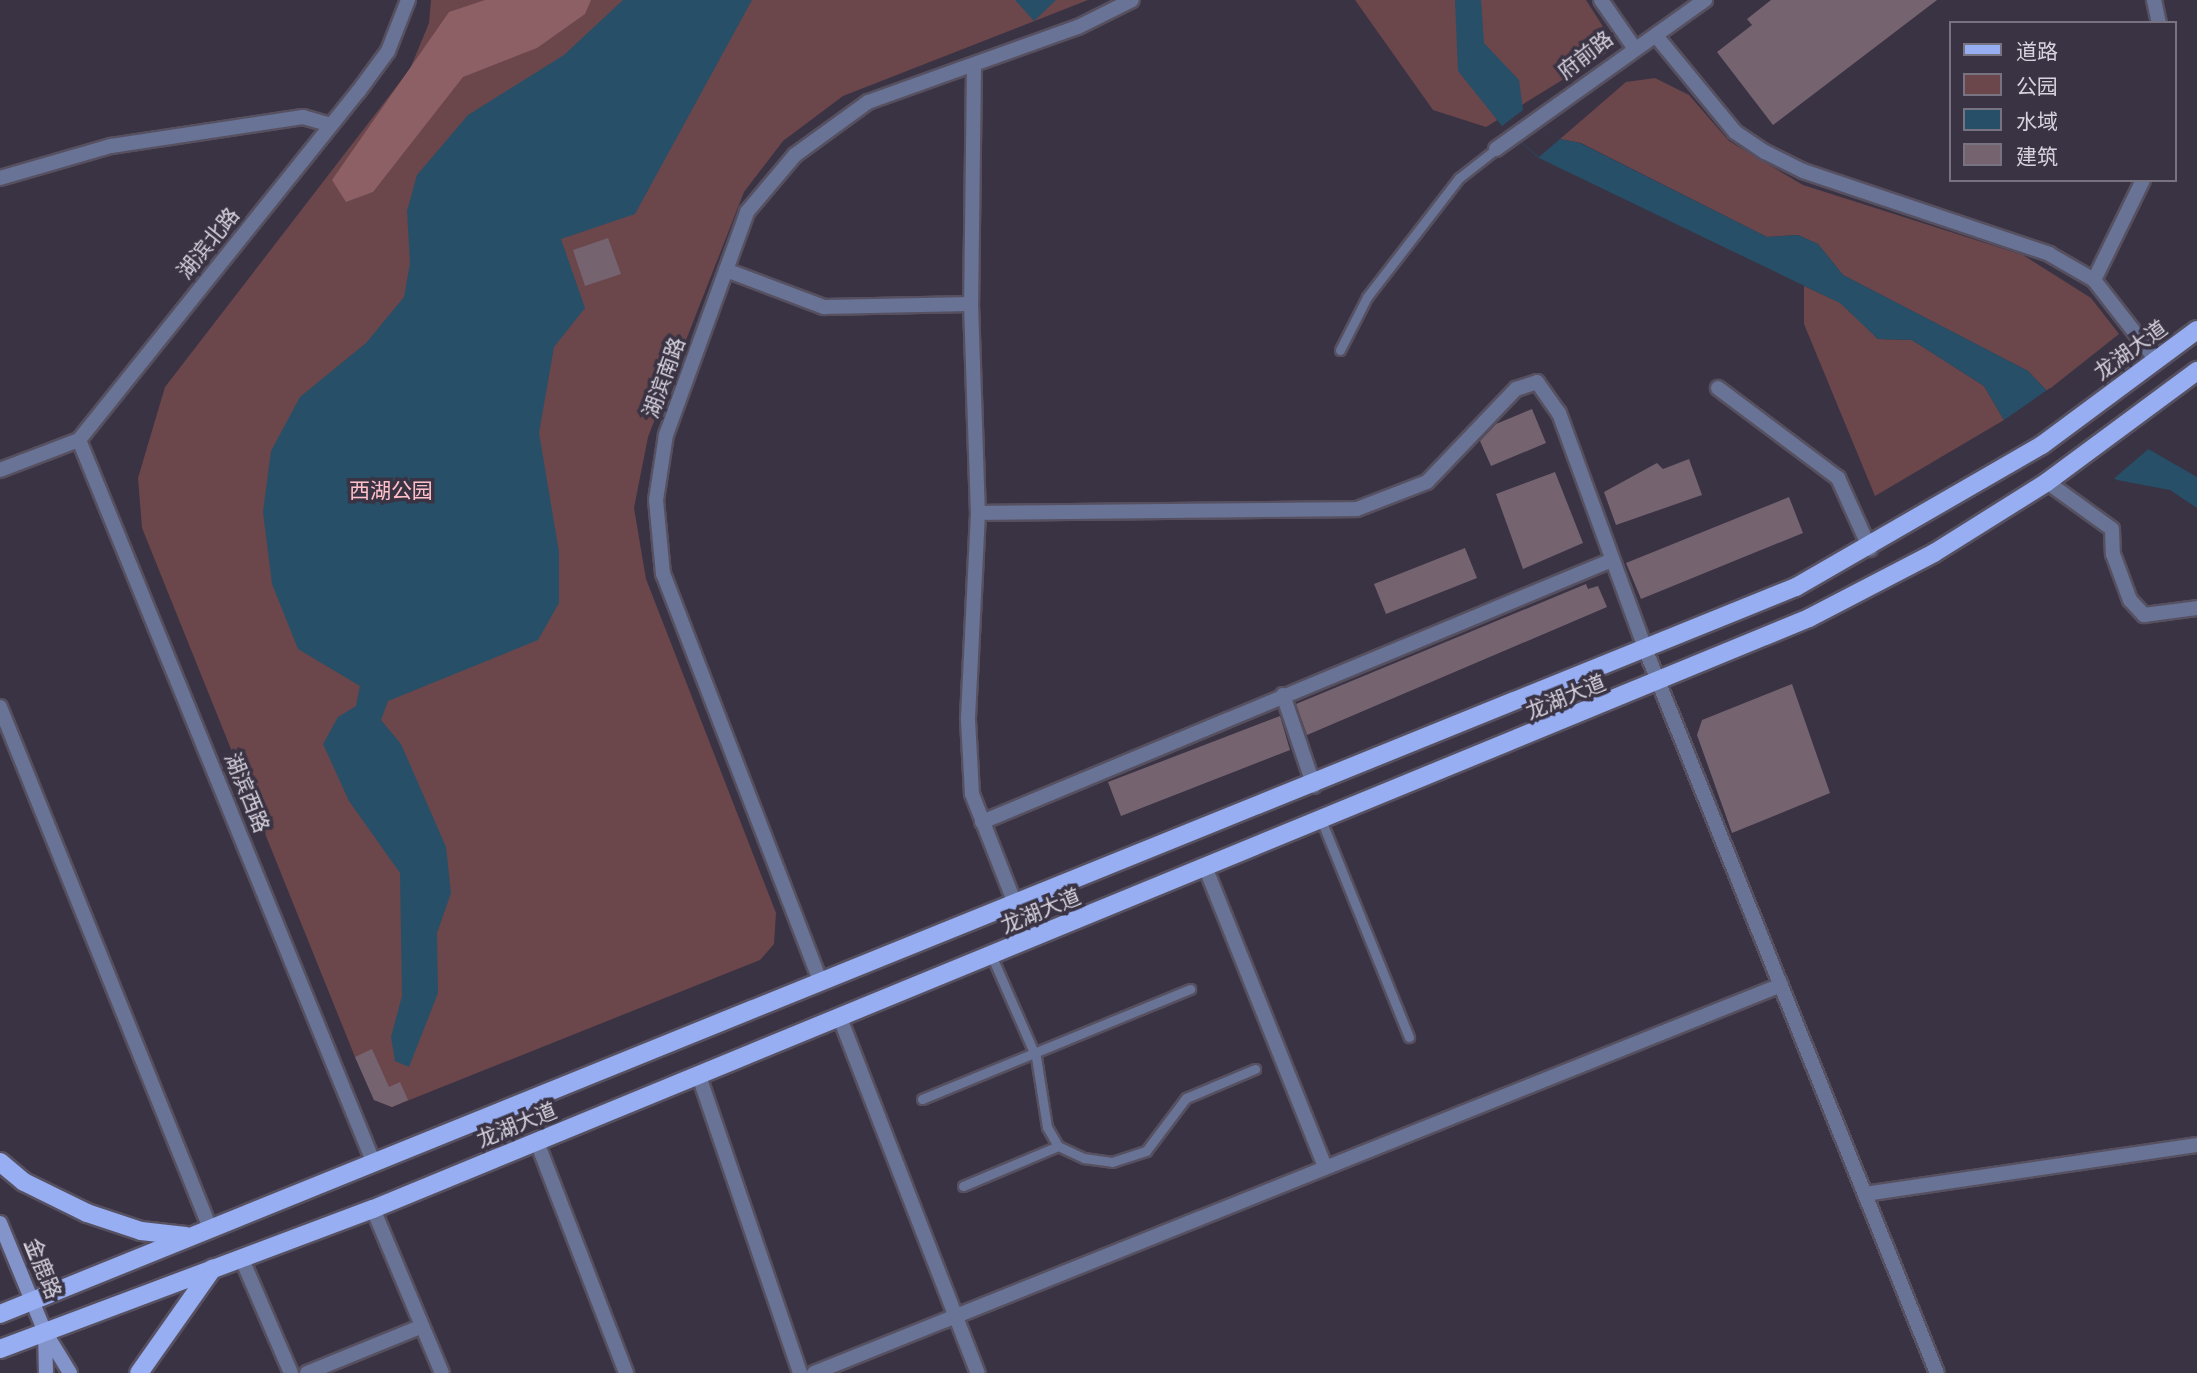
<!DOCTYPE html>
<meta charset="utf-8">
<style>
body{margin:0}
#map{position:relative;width:2197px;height:1373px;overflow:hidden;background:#3a3344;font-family:"Varela Round","Noto Sans SC",sans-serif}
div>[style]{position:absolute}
.green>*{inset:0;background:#6b464b}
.forest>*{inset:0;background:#8d6066}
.water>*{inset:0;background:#274f67}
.pier>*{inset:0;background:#3a3344}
.building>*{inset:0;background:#766370}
.roads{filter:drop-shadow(2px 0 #565060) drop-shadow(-2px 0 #565060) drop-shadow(0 2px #565060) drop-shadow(0 -2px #565060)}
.lane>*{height:9px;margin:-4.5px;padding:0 4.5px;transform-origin:4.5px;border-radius:4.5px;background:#687395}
.street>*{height:14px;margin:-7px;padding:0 7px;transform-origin:7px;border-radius:7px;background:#687395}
.secondary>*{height:14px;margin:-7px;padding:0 7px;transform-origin:7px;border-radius:7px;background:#8394ca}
.primary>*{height:18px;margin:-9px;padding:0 9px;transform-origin:9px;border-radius:9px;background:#97aef2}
span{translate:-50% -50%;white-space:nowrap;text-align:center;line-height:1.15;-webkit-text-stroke:7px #3a3344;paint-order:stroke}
.street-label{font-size:21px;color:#d6d2dd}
.park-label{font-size:21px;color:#ffc0c8}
.legend{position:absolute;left:1949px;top:21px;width:228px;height:161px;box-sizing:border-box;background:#3a3344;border:2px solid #787381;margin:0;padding:9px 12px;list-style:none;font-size:21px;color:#d6d2dd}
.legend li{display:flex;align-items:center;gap:14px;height:35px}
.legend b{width:35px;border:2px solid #787381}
</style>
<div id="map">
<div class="green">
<i style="clip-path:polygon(431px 0,1088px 0,843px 96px,783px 141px,744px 192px,648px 437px,634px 508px,646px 579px,776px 913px,774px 944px,760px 960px,392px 1107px,374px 1100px,355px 1057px,142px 528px,138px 478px,165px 387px,410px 69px,429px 23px)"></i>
<i style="clip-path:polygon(1355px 0,1586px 0,1616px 47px,1486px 127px,1433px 110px)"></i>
<i style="clip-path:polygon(1655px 78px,1689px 95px,1729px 141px,1803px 185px,2023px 255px,2091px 298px,2119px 334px,2047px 391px,2028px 371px,1843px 275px,1818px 244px,1798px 235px,1767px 237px,1581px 143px,1560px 139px,1626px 82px)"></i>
<i style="clip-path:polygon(1804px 286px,1841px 303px,1878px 339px,1912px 340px,1984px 386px,2004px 420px,1875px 496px,1804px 324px)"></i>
</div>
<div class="forest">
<i style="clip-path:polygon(485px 0,591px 0,585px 14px,537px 48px,463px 77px,373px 192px,346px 202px,332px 180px,449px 12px)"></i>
</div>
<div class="water">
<i style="clip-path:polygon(623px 0,752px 0,635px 214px,561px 239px,585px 308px,554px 347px,539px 433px,559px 552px,559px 603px,538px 640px,388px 701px,381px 720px,401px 744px,446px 847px,451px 893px,437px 933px,438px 993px,409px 1067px,395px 1061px,391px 1037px,402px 996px,400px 873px,349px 801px,323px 744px,338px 717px,356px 706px,360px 686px,298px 649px,272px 584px,263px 512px,271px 451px,300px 397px,366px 343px,404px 297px,410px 263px,407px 211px,417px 175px,468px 115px,564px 55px)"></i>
<i style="clip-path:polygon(1015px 0,1056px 0,1034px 21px)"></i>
<i style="clip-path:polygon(1455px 0,1481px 0,1484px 43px,1519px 80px,1523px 110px,1560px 139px,1580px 143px,1767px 237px,1798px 235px,1818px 244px,1843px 275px,2028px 371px,2047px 391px,2197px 477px,2197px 508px,2170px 490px,2117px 480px,2004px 420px,1984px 386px,1912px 340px,1878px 339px,1840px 303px,1539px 158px,1502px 126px,1458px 71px)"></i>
</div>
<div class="pier">
<i style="clip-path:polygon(1523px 110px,1560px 139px,1539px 157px,1502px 126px)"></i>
<i style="clip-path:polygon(2050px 388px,2153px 445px,2111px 481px,2004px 420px)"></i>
</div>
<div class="building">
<i style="clip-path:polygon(1771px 0,1937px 0,1773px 125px,1717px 52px,1752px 25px,1747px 19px)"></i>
<i style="clip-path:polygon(608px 238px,621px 274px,585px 286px,573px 250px)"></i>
<i style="clip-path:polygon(1532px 409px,1546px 443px,1491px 466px,1480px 441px,1496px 424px)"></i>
<i style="clip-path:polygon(1689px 459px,1702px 495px,1616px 525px,1604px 492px,1657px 463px,1663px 469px)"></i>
<i style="clip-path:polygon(1555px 472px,1583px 543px,1523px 569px,1496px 494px)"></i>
<i style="clip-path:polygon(1789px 497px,1803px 533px,1641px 599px,1626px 563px)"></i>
<i style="clip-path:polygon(1465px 548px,1477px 578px,1386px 614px,1374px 584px)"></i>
<i style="clip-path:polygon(1586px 584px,1588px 589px,1598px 586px,1607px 607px,1307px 735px,1296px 704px)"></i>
<i style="clip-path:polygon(1792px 684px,1830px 793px,1732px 833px,1697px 735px,1702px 720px)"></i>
<i style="clip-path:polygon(1280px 716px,1290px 750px,1121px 816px,1108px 782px)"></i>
<i style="clip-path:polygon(372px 1049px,389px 1087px,400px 1082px,408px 1100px,392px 1107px,374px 1100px,355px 1057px)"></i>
</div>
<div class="roads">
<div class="lane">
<i style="left:1340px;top:350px;width:59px;rotate:-63deg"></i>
<i style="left:1367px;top:297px;width:150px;rotate:-52.3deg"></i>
<i style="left:1459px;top:178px;width:47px;rotate:-38.1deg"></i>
<i style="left:1322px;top:822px;width:232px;rotate:68deg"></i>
<i style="left:992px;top:957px;width:109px;rotate:66.3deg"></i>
<i style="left:1036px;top:1057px;width:71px;rotate:81.1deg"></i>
<i style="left:1047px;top:1127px;width:22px;rotate:60deg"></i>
<i style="left:1058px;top:1146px;width:29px;rotate:25deg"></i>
<i style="left:1084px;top:1158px;width:28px;rotate:8deg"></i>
<i style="left:1112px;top:1162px;width:36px;rotate:-18deg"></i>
<i style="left:1146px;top:1151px;width:66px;rotate:-53deg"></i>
<i style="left:1186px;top:1098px;width:75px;rotate:-22.8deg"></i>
<i style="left:922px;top:1099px;width:290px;rotate:-22.3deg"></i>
<i style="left:963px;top:1186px;width:103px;rotate:-22.8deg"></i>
</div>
<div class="street">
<i style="left:1601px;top:0;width:56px;rotate:55.2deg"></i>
<i style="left:2154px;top:0;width:24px;rotate:78deg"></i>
<i style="left:1657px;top:37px;width:123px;rotate:50.6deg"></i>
<i style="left:1735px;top:132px;width:36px;rotate:34deg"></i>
<i style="left:1765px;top:152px;width:42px;rotate:26.6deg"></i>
<i style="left:1803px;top:171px;width:260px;rotate:18.6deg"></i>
<i style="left:2049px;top:254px;width:52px;rotate:30deg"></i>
<i style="left:2094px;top:280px;width:101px;rotate:52.2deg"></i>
<i style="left:974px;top:67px;width:237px;rotate:90.7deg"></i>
<i style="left:971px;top:304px;width:209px;rotate:88.1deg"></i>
<i style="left:978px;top:513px;width:207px;rotate:92.8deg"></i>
<i style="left:968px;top:720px;width:74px;rotate:86.9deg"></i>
<i style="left:972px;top:794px;width:120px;rotate:68.6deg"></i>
<i style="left:1496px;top:149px;width:257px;rotate:-35.5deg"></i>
<i style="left:0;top:178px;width:116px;rotate:-16.1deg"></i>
<i style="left:111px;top:146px;width:194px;rotate:-8.6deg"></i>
<i style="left:303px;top:117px;width:29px;rotate:16deg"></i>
<i style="left:726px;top:270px;width:105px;rotate:20.7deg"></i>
<i style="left:824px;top:307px;width:147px;rotate:-1.2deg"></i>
<i style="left:2094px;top:280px;width:111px;rotate:-63.9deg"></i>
<i style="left:1718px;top:388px;width:150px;rotate:36.9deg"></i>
<i style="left:1838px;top:478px;width:78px;rotate:65.7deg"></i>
<i style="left:79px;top:440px;width:779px;rotate:67.82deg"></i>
<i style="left:0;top:470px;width:85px;rotate:-20.8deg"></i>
<i style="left:79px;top:440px;width:446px;rotate:-51.3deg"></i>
<i style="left:358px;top:92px;width:51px;rotate:-53.8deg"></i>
<i style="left:388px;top:51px;width:55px;rotate:-68.6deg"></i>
<i style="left:2047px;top:482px;width:80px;rotate:35.9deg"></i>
<i style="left:2112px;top:529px;width:25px;rotate:88deg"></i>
<i style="left:2113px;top:554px;width:49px;rotate:69.7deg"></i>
<i style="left:2130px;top:600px;width:21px;rotate:47deg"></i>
<i style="left:2144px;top:615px;width:53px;rotate:-7.5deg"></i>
<i style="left:978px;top:513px;width:379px;rotate:-0.6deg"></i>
<i style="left:1357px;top:509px;width:75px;rotate:-21.1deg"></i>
<i style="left:1427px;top:482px;width:129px;rotate:-46.3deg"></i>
<i style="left:1516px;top:389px;width:22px;rotate:-18deg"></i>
<i style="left:1537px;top:382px;width:38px;rotate:55deg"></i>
<i style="left:1559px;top:413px;width:253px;rotate:69.9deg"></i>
<i style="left:1646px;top:651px;width:778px;rotate:68.05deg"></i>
<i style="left:1283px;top:695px;width:96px;rotate:71.2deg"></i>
<i style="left:0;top:707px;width:562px;rotate:68.05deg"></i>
<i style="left:982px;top:822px;width:682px;rotate:-22.58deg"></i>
<i style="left:1206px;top:869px;width:321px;rotate:68.2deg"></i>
<i style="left:821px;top:983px;width:438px;rotate:-111.1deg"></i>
<i style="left:663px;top:574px;width:74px;rotate:-95.4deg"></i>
<i style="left:656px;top:500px;width:66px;rotate:-81.3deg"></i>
<i style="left:666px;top:435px;width:237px;rotate:-70deg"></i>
<i style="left:747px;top:212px;width:75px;rotate:-49.9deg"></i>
<i style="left:795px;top:155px;width:90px;rotate:-36deg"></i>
<i style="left:868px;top:102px;width:223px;rotate:-19.7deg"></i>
<i style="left:1078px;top:27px;width:60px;rotate:-26.6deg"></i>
<i style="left:840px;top:1018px;width:381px;rotate:68.8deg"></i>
<i style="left:699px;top:1076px;width:314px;rotate:71.2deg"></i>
<i style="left:537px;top:1142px;width:248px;rotate:68.9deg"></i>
<i style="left:1865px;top:1194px;width:336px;rotate:-8.4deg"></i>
<i style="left:373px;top:1209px;width:178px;rotate:67.2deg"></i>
<i style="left:241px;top:1257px;width:126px;rotate:66.7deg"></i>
<i style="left:307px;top:1373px;width:124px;rotate:-22.2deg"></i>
<i style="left:814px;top:1373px;width:1042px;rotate:-21.86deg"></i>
</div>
<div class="secondary">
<i style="left:0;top:1223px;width:118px;rotate:67.6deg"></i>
<i style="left:45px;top:1332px;width:48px;rotate:58.6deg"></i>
<i style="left:45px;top:1333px;width:40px;rotate:88.6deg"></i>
</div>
<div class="primary">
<i style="left:0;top:1162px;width:31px;rotate:40deg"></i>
<i style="left:24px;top:1182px;width:70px;rotate:26.2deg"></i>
<i style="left:87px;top:1213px;width:57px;rotate:18.4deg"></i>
<i style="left:141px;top:1231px;width:45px;rotate:6.3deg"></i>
<i style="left:0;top:1314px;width:1938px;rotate:-22.04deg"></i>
<i style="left:1796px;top:587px;width:284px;rotate:-30deg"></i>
<i style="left:2042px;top:445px;width:193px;rotate:-36.6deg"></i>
<i style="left:0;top:1349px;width:398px;rotate:-20.6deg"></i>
<i style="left:373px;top:1209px;width:1553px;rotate:-22.37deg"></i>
<i style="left:1809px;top:618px;width:141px;rotate:-27.5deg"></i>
<i style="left:1934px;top:553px;width:133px;rotate:-32.1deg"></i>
<i style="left:2047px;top:482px;width:187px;rotate:-36.5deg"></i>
<i style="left:139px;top:1373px;width:128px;rotate:-54.8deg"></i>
</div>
</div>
<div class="street-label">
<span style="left:1586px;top:56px;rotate:-38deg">府前路</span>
<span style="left:209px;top:244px;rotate:-51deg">湖滨北路</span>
<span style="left:2131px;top:351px;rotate:-36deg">龙湖大道</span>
<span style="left:665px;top:378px;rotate:-70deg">湖滨南路</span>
<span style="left:1566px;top:698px;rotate:-22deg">龙湖大道</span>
<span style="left:246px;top:793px;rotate:68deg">湖滨西路</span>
<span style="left:1041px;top:912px;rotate:-22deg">龙湖大道</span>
<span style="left:517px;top:1126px;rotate:-22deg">龙湖大道</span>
<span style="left:42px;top:1269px;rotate:68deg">金鹿路</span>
</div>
<div class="park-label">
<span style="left:391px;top:492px">西湖公园</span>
</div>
<ul class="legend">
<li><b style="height:9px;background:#97aef2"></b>道路</li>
<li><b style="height:19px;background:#6b464b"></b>公园</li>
<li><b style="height:19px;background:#274f67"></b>水域</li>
<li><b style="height:19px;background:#766370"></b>建筑</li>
</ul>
</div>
